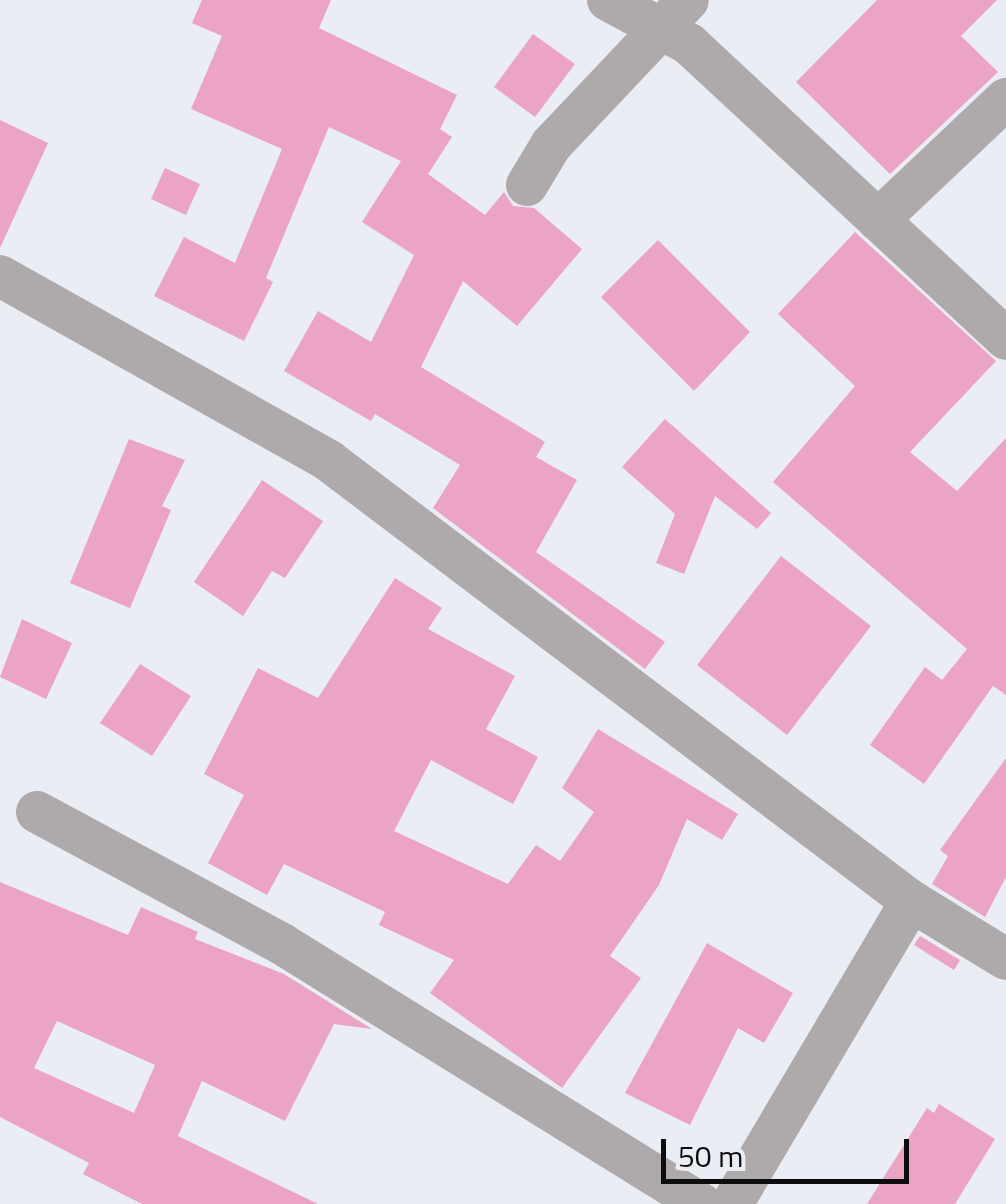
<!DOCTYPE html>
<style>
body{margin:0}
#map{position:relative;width:1006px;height:1204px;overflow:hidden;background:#ebedf4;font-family:"Titillium Web",sans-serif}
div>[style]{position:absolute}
.building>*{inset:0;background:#eba4c4}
.minor>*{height:42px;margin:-21px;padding:0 21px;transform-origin:21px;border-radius:21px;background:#aeaaab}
span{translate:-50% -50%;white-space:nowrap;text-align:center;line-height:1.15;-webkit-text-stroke:8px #ebedf4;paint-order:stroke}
.scale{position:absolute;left:661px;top:1139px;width:248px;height:45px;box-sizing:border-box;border:5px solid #0d0d10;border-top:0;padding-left:12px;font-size:30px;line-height:35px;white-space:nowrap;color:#0d0d10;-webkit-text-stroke:8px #ebedf4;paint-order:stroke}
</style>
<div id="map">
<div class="building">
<i style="clip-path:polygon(202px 0,331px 0,319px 28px,457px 95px,440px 129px,452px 137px,428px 174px,485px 215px,504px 192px,513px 206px,534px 208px,582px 249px,517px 326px,463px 281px,421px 367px,545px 442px,536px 457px,577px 480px,536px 552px,665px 642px,645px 669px,433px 508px,460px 465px,375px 414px,371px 421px,284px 371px,318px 311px,371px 342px,414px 255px,362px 222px,401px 161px,329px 127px,266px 278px,273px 282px,244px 341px,154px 296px,184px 237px,235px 263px,282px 149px,191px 109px,222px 36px,192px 23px)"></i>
<i style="clip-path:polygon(877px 0,997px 0,961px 36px,998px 72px,890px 174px,796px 82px)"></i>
<i style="clip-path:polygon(533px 34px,575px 64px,535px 117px,494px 87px)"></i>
<i style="clip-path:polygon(0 120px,48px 143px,0 248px)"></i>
<i style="clip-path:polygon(165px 168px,200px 184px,186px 215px,151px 199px)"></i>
<i style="clip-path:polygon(855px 232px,996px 361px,910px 452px,957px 491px,1006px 438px,1006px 695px,993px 686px,924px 784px,870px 745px,925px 667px,942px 680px,967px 649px,773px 482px,855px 386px,778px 314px)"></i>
<i style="clip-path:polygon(658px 240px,750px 332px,694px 391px,601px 297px)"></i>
<i style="clip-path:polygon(665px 419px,771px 513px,757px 529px,715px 496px,684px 574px,656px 563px,675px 514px,622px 467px)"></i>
<i style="clip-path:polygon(129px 439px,185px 460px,162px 506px,171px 510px,130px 608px,70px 583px)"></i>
<i style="clip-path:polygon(262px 480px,323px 521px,285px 578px,272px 571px,243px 616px,194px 582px)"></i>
<i style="clip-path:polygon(781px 556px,871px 626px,787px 735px,697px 665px)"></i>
<i style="clip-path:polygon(395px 578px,442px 608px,428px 629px,515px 676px,486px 729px,538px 757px,513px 804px,431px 760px,394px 831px,508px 884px,536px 845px,560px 861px,594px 812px,562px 788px,598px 729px,738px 814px,722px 840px,687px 819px,659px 885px,610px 956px,641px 978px,562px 1088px,430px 993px,454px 960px,379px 925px,385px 912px,284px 864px,267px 895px,208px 863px,244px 795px,204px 774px,258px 668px,318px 698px)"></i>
<i style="clip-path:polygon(22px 619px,72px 643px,46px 699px,0 677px)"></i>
<i style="clip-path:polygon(140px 664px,191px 696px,152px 756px,100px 723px)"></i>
<i style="clip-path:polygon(1006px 758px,1006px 877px,985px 917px,932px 884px,948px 856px,940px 850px)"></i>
<i style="clip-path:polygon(evenodd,0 882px,128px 935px,141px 907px,198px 932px,195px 939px,284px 974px,372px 1029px,334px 1024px,285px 1121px,202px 1081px,178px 1136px,318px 1204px,142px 1204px,83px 1174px,89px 1163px,0 1117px,0 882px,57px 1021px,155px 1065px,134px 1113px,34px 1068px,57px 1021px)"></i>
<i style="clip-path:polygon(920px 936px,960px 960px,954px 970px,914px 945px)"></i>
<i style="clip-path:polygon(707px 943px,793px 993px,764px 1043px,738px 1028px,690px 1125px,625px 1093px)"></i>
<i style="clip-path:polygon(939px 1104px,995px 1139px,955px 1204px,867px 1204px,927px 1108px,934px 1113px)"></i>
</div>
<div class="minor">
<i style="left:608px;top:0;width:92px;rotate:28.5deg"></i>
<i style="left:689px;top:44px;width:433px;rotate:42.9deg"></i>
<i style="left:527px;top:185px;width:47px;rotate:-59deg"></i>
<i style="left:551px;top:145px;width:199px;rotate:-46.6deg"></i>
<i style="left:878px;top:220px;width:176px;rotate:-43.4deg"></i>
<i style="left:0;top:276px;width:377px;rotate:29.3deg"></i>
<i style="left:329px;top:461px;width:730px;rotate:37.09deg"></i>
<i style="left:911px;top:901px;width:111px;rotate:31.4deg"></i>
<i style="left:37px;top:812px;width:278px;rotate:28.3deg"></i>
<i style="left:282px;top:944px;width:494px;rotate:31.8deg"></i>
<i style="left:732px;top:1204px;width:352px;rotate:-59.4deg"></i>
</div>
<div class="scale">50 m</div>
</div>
